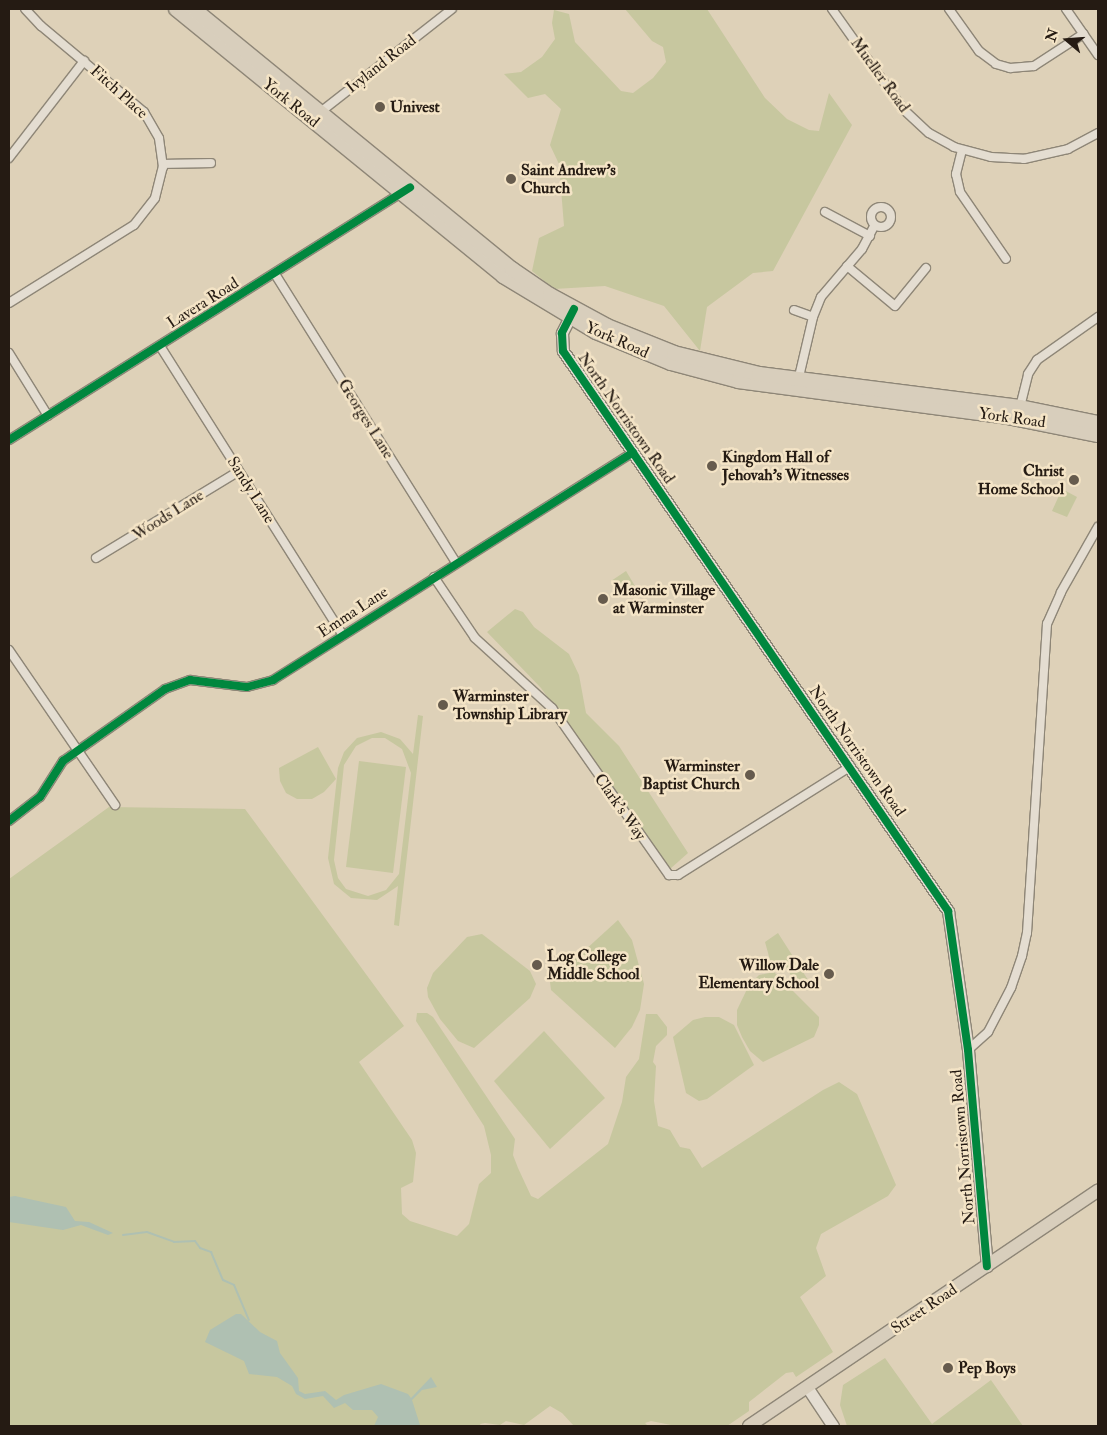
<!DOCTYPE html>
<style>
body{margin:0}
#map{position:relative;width:1107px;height:1435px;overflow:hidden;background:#ded1b8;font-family:"IM FELL Double Pica",serif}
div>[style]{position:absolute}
.green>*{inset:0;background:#c7c79f}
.water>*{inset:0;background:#afc0b2}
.stream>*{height:2px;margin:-1px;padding:0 1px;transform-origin:1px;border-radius:1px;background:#afc0b2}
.roads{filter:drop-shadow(1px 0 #8e8677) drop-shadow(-1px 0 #8e8677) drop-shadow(0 1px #8e8677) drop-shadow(0 -1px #8e8677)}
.street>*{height:8px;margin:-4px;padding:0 4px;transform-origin:4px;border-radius:4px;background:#e4ddd1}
.street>.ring{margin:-4px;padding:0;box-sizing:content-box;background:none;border:8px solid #e4ddd1;border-radius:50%}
.secondary>*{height:11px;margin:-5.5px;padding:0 5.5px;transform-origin:5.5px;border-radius:5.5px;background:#e4ddd1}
.primary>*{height:12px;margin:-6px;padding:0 6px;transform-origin:6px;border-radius:6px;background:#d8cebc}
.highway>*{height:14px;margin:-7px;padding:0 7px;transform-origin:7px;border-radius:7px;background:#d8cebc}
.cycleway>*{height:8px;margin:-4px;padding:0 4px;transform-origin:4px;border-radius:4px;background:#00873e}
.dots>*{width:14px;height:14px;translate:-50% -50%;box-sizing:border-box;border:2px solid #f4e4c6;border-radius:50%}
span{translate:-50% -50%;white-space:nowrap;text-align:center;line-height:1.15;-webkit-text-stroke:5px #f4e4c6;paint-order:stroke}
.street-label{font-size:16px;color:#251b13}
.poi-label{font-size:16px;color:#251b13;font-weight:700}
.left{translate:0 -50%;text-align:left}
.right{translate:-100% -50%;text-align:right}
.frame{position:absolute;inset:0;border:10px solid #251b13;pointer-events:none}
.north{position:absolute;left:1042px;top:15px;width:50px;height:50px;-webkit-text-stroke:4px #f4e4c6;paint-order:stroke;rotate:288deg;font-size:14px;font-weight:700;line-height:20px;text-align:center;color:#251b13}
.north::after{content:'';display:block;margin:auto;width:18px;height:22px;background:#251b13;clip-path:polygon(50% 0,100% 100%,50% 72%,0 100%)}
</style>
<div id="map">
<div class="green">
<i style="clip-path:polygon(625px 9px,707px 9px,765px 98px,787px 119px,809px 130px,819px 131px,829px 93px,852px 125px,773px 271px,753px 273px,707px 307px,700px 351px,664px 306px,605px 286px,554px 289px,532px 271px,539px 238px,564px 226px,559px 164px,550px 145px,561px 109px,545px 94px,528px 98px,504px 74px,521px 72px,542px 57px,555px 39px,552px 23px,554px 10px,569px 14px,575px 42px,621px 91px,633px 93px,653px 78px,666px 62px,663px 47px,652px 41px)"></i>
<i style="clip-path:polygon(1062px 489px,1077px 497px,1067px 517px,1052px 511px)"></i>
<i style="clip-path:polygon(626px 571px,635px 586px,620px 596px,611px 581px)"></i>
<i style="clip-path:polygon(515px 609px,523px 612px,534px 627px,569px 654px,579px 675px,586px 713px,619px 746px,688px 853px,670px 869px,541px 688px,487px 632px)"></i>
<i style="clip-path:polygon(evenodd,418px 715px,423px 716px,399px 926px,394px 925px,398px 886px,377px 900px,351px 898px,334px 884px,328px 858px,338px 768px,344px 752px,357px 738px,381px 732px,400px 739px,413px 754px,418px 715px,372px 738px,385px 738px,402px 749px,411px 773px,399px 874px,386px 890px,368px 896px,346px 889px,338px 878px,334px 860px,344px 765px,356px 746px,372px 738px)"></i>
<i style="clip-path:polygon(318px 747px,336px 779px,324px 792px,312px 799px,297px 799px,286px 793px,280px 781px,279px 768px)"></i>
<i style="clip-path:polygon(359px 761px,406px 767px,393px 873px,346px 867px)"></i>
<i style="clip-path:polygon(109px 807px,245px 809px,404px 1026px,359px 1062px,412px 1140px,416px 1153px,413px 1182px,401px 1188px,402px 1214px,410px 1221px,457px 1236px,469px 1224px,479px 1184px,491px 1173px,491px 1155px,484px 1126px,416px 1021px,417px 1013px,427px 1013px,433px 1017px,515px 1139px,513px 1155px,518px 1168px,531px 1196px,538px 1199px,608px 1144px,622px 1102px,626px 1077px,639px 1059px,646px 1014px,657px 1014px,667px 1027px,667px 1035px,656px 1046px,653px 1062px,656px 1066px,654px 1101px,658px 1126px,670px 1130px,680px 1147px,690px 1149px,702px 1168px,823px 1090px,839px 1082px,857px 1094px,896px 1185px,888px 1196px,821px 1234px,816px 1248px,826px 1276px,800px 1297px,833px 1352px,796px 1377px,793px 1372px,786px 1373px,749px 1402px,749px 1411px,727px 1426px,676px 1426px,651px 1421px,645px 1423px,648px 1426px,574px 1426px,562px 1413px,550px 1406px,524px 1425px,506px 1421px,500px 1425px,485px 1423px,480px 1424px,481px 1426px,9px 1426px,9px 879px)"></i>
<i style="clip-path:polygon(618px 920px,632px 940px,644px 984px,640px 1010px,632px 1027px,615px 1048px,551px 990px,550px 982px)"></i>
<i style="clip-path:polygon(778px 933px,810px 983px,796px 984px,785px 965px,770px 960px,765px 942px)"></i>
<i style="clip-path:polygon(482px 934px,530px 971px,536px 984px,530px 998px,474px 1048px,458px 1041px,440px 1019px,428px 997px,427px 988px,433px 973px,467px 937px)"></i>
<i style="clip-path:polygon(774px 972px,819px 1017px,819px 1025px,814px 1037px,763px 1062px,750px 1051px,742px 1037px,737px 1025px,737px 1010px,749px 985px,759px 975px)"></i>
<i style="clip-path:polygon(705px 1017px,719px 1017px,734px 1025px,754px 1065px,707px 1099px,699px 1101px,686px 1093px,673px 1037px,693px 1020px)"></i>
<i style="clip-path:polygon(544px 1031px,605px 1098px,550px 1149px,494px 1081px)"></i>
<i style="clip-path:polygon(885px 1358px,932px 1424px,991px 1380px,1023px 1426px,847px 1426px,840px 1405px,843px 1385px)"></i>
</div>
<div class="water">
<i style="clip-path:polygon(15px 1196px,66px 1207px,75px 1221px,89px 1222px,113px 1233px,108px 1235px,81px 1225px,63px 1230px,9px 1222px,9px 1197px)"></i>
<i style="clip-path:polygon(236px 1314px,241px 1314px,260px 1332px,277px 1341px,280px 1353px,298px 1378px,299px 1391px,305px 1394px,325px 1391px,336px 1400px,344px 1395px,381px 1384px,408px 1394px,411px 1398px,431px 1377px,437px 1387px,422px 1390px,412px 1400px,420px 1425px,374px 1426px,378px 1417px,372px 1410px,353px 1410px,345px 1403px,334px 1408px,323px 1396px,305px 1399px,296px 1394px,292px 1386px,277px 1377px,249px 1374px,244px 1361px,205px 1342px,210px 1330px)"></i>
</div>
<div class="stream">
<i style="left:123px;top:1235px;width:24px;rotate:-7deg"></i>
<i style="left:147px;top:1232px;width:29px;rotate:20deg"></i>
<i style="left:174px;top:1242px;width:21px;rotate:-3deg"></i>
<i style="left:195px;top:1241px;width:9px;rotate:54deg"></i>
<i style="left:200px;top:1248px;width:12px;rotate:20deg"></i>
<i style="left:211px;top:1252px;width:30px;rotate:67deg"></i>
<i style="left:223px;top:1280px;width:12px;rotate:24deg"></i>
<i style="left:234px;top:1285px;width:38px;rotate:67deg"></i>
</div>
<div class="roads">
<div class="street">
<i style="left:832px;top:9px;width:123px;rotate:54.6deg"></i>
<i style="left:903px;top:109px;width:35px;rotate:43deg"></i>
<i style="left:929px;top:133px;width:29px;rotate:29deg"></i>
<i style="left:954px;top:147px;width:38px;rotate:15deg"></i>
<i style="left:991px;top:157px;width:33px;rotate:3deg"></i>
<i style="left:1024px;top:159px;width:45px;rotate:-12.8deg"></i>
<i style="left:1068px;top:149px;width:34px;rotate:-28deg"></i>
<i style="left:949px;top:9px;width:52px;rotate:54.5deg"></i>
<i style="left:979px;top:51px;width:21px;rotate:37deg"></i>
<i style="left:996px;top:64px;width:15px;rotate:16deg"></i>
<i style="left:1010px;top:68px;width:24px;rotate:-5deg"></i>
<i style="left:1034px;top:66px;width:59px;rotate:-33.1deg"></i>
<i style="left:1066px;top:9px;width:56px;rotate:55.2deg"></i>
<i style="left:318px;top:114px;width:170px;rotate:-38.1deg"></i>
<i style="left:962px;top:150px;width:25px;rotate:104deg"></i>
<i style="left:956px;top:174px;width:18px;rotate:77deg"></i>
<i style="left:960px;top:192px;width:81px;rotate:55.5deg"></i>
<i style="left:9px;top:158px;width:123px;rotate:-52.3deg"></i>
<i style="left:163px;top:164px;width:48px;rotate:-1.2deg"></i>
<i class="ring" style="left:871px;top:207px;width:12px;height:12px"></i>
<i style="left:825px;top:212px;width:51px;rotate:28.1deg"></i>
<i style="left:847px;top:266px;width:62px;rotate:39.8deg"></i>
<i style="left:895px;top:306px;width:49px;rotate:-50.8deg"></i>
<i style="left:275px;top:274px;width:341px;rotate:57.9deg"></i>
<i style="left:9px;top:303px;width:147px;rotate:-32deg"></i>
<i style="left:134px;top:225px;width:34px;rotate:-52deg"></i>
<i style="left:155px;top:198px;width:32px;rotate:-76deg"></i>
<i style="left:163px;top:167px;width:29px;rotate:-98deg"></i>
<i style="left:159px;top:138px;width:30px;rotate:-120deg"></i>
<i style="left:144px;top:112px;width:134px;rotate:-140.1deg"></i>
<i style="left:41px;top:26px;width:23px;rotate:-133deg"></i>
<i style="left:794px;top:310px;width:20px;rotate:20deg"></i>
<i style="left:160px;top:346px;width:342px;rotate:57.7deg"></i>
<i style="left:9px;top:353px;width:74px;rotate:58.2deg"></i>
<i style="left:798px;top:381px;width:66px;rotate:-76.8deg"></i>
<i style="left:813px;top:317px;width:22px;rotate:-68deg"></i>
<i style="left:821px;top:297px;width:63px;rotate:-49.5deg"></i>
<i style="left:862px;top:249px;width:27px;rotate:-62deg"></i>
<i style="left:1020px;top:407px;width:34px;rotate:-76deg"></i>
<i style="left:1028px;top:374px;width:17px;rotate:-57deg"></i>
<i style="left:1037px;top:360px;width:75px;rotate:-35.2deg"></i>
<i style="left:9px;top:440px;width:466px;rotate:-32.2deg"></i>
<i style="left:96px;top:558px;width:167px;rotate:-31.3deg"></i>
<i style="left:434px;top:577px;width:73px;rotate:56.1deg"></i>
<i style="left:475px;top:638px;width:104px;rotate:42.3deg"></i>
<i style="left:552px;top:708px;width:204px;rotate:55deg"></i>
<i style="left:669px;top:875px;width:9px"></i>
<i style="left:678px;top:875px;width:204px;rotate:-32.2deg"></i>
<i style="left:9px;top:650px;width:188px;rotate:55.6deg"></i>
<i style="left:9px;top:821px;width:39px;rotate:-38deg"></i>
<i style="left:40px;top:797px;width:43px;rotate:-57.4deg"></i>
<i style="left:63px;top:761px;width:125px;rotate:-35.2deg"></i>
<i style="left:165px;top:689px;width:27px;rotate:-20deg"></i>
<i style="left:190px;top:680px;width:57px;rotate:7deg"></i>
<i style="left:247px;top:687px;width:27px;rotate:-15deg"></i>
<i style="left:273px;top:680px;width:426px;rotate:-32.3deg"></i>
<i style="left:968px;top:1050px;width:27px;rotate:-42deg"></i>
<i style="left:988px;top:1032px;width:50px;rotate:-62.4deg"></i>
<i style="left:1011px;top:988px;width:34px;rotate:-71deg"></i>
<i style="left:1022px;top:956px;width:24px;rotate:-78deg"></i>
<i style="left:1027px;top:933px;width:310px;rotate:-86.3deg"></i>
<i style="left:1047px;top:624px;width:35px;rotate:-66deg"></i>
<i style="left:1061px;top:592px;width:75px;rotate:-60.4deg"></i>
</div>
<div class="secondary">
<i style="left:573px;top:311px;width:25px;rotate:117deg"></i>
<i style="left:562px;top:333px;width:18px;rotate:87deg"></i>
<i style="left:563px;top:351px;width:680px;rotate:55.49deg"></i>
<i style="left:948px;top:911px;width:140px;rotate:81.8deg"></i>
<i style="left:968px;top:1050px;width:217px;rotate:85deg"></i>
<i style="left:807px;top:1387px;width:47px;rotate:56.3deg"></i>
</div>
<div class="primary">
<i style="left:749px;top:1426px;width:421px;rotate:-34deg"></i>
</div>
<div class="highway">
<i style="left:176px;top:9px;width:422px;rotate:39.2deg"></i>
<i style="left:503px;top:276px;width:109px;rotate:31.1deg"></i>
<i style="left:596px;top:332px;width:81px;rotate:22.5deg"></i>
<i style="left:671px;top:363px;width:69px;rotate:15deg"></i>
<i style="left:738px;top:381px;width:266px;rotate:7.6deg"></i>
<i style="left:1002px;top:416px;width:98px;rotate:11.2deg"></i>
<i style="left:194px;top:9px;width:411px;rotate:39.3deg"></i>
<i style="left:512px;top:269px;width:46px;rotate:34.4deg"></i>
<i style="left:550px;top:295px;width:65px;rotate:28.5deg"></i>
<i style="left:607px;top:326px;width:72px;rotate:21.9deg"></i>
<i style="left:674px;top:353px;width:88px;rotate:13.9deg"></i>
<i style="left:759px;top:374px;width:263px;rotate:7.2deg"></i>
<i style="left:1020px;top:407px;width:80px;rotate:11.6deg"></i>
</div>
</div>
<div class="cycleway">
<i style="left:574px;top:309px;width:27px;rotate:117deg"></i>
<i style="left:562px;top:333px;width:18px;rotate:87deg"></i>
<i style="left:563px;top:351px;width:680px;rotate:55.49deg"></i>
<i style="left:948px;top:911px;width:140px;rotate:81.8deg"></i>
<i style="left:968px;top:1050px;width:217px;rotate:85deg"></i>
<i style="left:9px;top:440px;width:474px;rotate:-32.2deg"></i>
<i style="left:9px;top:821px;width:39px;rotate:-38deg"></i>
<i style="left:40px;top:797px;width:43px;rotate:-57.4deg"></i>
<i style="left:63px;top:761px;width:125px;rotate:-35.2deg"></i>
<i style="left:165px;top:689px;width:27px;rotate:-20deg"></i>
<i style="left:190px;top:680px;width:57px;rotate:7deg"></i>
<i style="left:247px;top:687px;width:27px;rotate:-15deg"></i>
<i style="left:273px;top:680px;width:426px;rotate:-32.3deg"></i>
</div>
<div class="dots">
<i style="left:380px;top:107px;background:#665b4d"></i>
<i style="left:511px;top:179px;background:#665b4d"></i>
<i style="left:712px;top:466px;background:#665b4d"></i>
<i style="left:1074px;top:480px;background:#665b4d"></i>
<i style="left:603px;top:599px;background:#665b4d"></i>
<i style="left:443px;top:705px;background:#665b4d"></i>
<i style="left:750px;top:775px;background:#665b4d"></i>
<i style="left:537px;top:965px;background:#665b4d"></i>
<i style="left:829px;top:974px;background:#665b4d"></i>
<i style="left:948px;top:1368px;background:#665b4d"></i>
</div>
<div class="street-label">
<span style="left:381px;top:64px;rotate:-38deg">Ivyland Road</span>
<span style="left:880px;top:75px;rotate:54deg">Mueller Road</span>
<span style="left:119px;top:92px;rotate:42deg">Fitch Place</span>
<span style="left:291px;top:103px;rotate:39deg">York Road</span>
<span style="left:203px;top:303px;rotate:-32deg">Lavera Road</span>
<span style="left:617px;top:340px;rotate:24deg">York Road</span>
<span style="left:626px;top:418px;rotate:55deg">North Norristown Road</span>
<span style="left:1012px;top:418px;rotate:8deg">York Road</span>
<span style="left:366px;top:419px;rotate:58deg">Georges Lane</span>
<span style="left:251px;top:490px;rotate:58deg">Sandy Lane</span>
<span style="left:168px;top:515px;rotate:-32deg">Woods Lane</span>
<span style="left:353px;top:612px;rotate:-33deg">Emma Lane</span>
<span style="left:857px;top:751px;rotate:55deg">North Norristown Road</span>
<span style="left:620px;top:807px;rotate:55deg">Clark's Way</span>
<span style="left:963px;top:1147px;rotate:-95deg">North Norristown Road</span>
<span style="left:924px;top:1309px;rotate:-34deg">Street Road</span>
</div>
<div class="poi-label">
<span class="left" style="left:390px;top:107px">Univest</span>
<span class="left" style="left:521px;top:179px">Saint Andrew's<br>Church</span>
<span class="left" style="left:722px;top:466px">Kingdom Hall of<br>Jehovah's Witnesses</span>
<span class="right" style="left:1064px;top:480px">Christ<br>Home School</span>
<span class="left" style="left:613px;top:599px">Masonic Village<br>at Warminster</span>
<span class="left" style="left:453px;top:705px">Warminster<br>Township Library</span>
<span class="right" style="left:740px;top:775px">Warminster<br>Baptist Church</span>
<span class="left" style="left:547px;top:965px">Log College<br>Middle School</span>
<span class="right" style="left:819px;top:974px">Willow Dale<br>Elementary School</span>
<span class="left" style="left:958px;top:1368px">Pep Boys</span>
</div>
<div class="frame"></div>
<div class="north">N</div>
</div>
